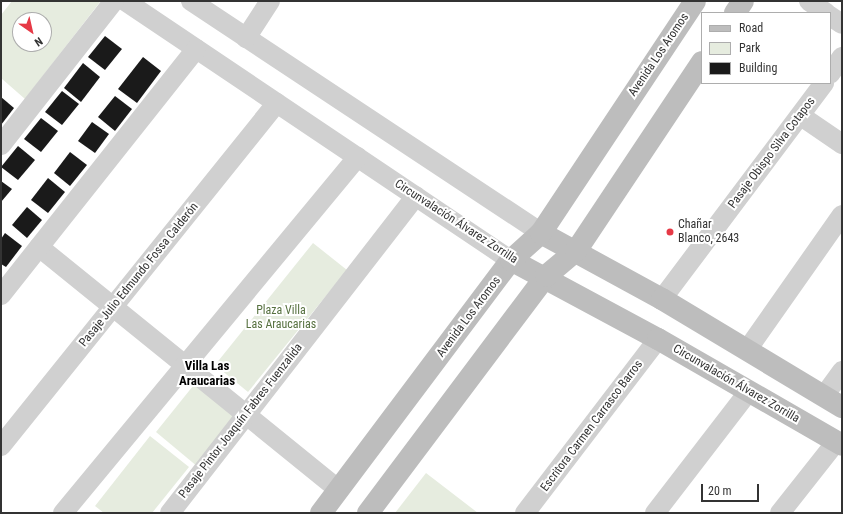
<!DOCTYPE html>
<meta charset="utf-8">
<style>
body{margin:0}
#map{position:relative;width:843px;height:514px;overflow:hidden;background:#fff;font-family:"Roboto Condensed",sans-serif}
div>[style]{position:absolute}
.green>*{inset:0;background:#e6ecdf}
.building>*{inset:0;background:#1a1a1a}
.street>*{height:20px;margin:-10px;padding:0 10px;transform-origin:10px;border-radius:10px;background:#d0d0d0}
.secondary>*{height:22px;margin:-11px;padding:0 11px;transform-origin:11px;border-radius:11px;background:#bdbdbd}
.dots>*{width:11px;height:11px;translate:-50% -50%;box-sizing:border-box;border:2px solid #fff;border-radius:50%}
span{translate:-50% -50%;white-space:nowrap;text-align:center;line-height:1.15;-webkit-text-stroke:4px #fff;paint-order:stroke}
.street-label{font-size:12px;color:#333}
.poi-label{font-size:12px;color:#333}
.left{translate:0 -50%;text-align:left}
.park-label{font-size:12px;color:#56703f}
.neighbourhood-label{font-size:13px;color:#000;font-weight:700}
.frame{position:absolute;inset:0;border:2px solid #333;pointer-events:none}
.legend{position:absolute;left:701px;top:12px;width:130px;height:72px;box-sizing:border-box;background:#fff;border:1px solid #adadad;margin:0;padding:5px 7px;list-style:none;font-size:12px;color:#333}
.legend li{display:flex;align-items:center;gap:8px;height:20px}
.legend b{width:20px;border:1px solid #adadad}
.north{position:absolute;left:12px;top:12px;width:40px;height:40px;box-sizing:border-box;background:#fff;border:1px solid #adadad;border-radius:50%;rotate:146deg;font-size:11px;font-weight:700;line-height:16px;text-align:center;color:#333}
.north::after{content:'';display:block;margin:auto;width:14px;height:18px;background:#e63946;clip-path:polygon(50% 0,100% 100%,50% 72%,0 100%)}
.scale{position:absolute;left:701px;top:484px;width:58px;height:18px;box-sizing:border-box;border:2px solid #333;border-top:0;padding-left:5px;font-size:12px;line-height:14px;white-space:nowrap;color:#333;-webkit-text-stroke:3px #fff;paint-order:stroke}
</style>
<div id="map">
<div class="green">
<i style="clip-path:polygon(evenodd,12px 1px,100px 2px,25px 99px,1px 78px,1px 15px,12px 1px,20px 20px,44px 20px,44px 44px,20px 44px,20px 20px)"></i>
<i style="clip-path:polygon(313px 243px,347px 270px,248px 392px,215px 365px)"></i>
<i style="clip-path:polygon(197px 381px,240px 416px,198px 467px,156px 432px)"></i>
<i style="clip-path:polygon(150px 436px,189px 467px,152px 513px,104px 513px,95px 506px)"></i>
<i style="clip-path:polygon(426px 473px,478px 513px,395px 513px)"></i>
</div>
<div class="building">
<i style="clip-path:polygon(105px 36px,122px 49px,105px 70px,88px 57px)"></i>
<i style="clip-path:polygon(143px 57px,161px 71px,137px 103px,118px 89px)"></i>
<i style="clip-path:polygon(83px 63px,100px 77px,81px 102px,64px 88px)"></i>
<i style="clip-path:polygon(62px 91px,79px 104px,62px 125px,45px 112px)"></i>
<i style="clip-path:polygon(115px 96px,132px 109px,115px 131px,98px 117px)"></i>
<i style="clip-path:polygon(1px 97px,14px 108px,1px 125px)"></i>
<i style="clip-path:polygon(41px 118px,58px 131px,41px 152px,24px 139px)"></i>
<i style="clip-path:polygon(92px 122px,109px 134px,95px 153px,78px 141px)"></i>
<i style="clip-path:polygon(18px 146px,35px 160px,18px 180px,1px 167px)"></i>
<i style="clip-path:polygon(70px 152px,87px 165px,70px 186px,54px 173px)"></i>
<i style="clip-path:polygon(48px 178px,65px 192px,48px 213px,31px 200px)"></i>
<i style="clip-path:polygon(1px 181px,12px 189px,1px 202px)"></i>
<i style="clip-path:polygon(27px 207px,42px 220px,27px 238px,12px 225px)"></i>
<i style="clip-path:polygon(5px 233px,22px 246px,6px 267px,1px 264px,1px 239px)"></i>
</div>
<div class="street">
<i style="left:125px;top:1px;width:465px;rotate:33.9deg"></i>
<i style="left:191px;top:1px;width:420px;rotate:33.5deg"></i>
<i style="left:809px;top:1px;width:21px;rotate:35deg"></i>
<i style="left:830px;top:16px;width:14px;rotate:34deg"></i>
<i style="left:246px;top:38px;width:44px;rotate:-57deg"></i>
<i style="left:830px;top:74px;width:21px;rotate:-55deg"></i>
<i style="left:801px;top:116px;width:50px;rotate:34.3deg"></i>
<i style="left:1px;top:145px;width:183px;rotate:-51.9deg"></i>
<i style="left:39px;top:247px;width:386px;rotate:39deg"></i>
<i style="left:1px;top:295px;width:314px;rotate:-51.6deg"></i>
<i style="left:662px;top:299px;width:270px;rotate:-53.1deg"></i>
<i style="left:747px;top:350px;width:165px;rotate:-54.9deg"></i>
<i style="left:824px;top:396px;width:31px;rotate:-54deg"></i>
<i style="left:1px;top:446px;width:440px;rotate:-51.2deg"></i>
<i style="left:63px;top:513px;width:462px;rotate:-50.4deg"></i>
<i style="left:170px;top:513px;width:401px;rotate:-52.2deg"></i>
<i style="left:525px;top:513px;width:219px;rotate:-52.6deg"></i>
<i style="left:655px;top:513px;width:154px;rotate:-52.4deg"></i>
<i style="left:780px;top:513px;width:90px;rotate:-51.7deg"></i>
</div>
<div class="secondary">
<i style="left:735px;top:13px;width:14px;rotate:-56deg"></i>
<i style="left:541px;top:233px;width:138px;rotate:28.6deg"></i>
<i style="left:662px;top:299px;width:210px;rotate:31deg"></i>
<i style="left:511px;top:260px;width:167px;rotate:28.3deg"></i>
<i style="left:658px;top:339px;width:212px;rotate:29.9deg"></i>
<i style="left:321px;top:513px;width:316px;rotate:-53.1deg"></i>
<i style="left:511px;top:260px;width:40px;rotate:-42deg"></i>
<i style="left:541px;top:233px;width:278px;rotate:-56.4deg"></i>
<i style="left:368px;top:513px;width:296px;rotate:-53.1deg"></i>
<i style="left:546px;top:276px;width:39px;rotate:-40deg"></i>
<i style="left:576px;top:251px;width:227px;rotate:-56.3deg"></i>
</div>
<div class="dots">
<i style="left:670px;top:232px;background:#e63946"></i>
</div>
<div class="street-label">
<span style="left:659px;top:55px;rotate:-56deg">Avenida Los Aromos</span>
<span style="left:772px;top:153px;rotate:-53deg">Pasaje Obispo Silva Cotapos</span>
<span style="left:456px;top:222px;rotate:33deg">Circunvalación Álvarez Zorrilla</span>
<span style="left:139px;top:275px;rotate:-51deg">Pasaje Julio Edmundo Fossa Calderón</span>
<span style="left:469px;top:317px;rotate:-53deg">Avenida Los Aromos</span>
<span style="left:736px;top:384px;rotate:30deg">Circunvalación Álvarez Zorrilla</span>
<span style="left:241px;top:421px;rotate:-52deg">Pasaje Pintor Joaquín Fabres Fuenzalida</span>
<span style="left:592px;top:426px;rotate:-53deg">Escritora Carmen Carrasco Barros</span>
</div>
<div class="poi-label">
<span class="left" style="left:678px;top:232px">Chañar<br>Blanco, 2643</span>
</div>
<div class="park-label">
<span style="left:281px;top:318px">Plaza Villa<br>Las Araucarias</span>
</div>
<div class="neighbourhood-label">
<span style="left:207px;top:374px">Villa Las<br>Araucarias</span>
</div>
<div class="frame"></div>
<ul class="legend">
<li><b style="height:5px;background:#bdbdbd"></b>Road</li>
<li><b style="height:11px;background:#e6ecdf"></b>Park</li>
<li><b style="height:11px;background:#1a1a1a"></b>Building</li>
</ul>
<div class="north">N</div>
<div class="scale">20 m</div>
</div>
